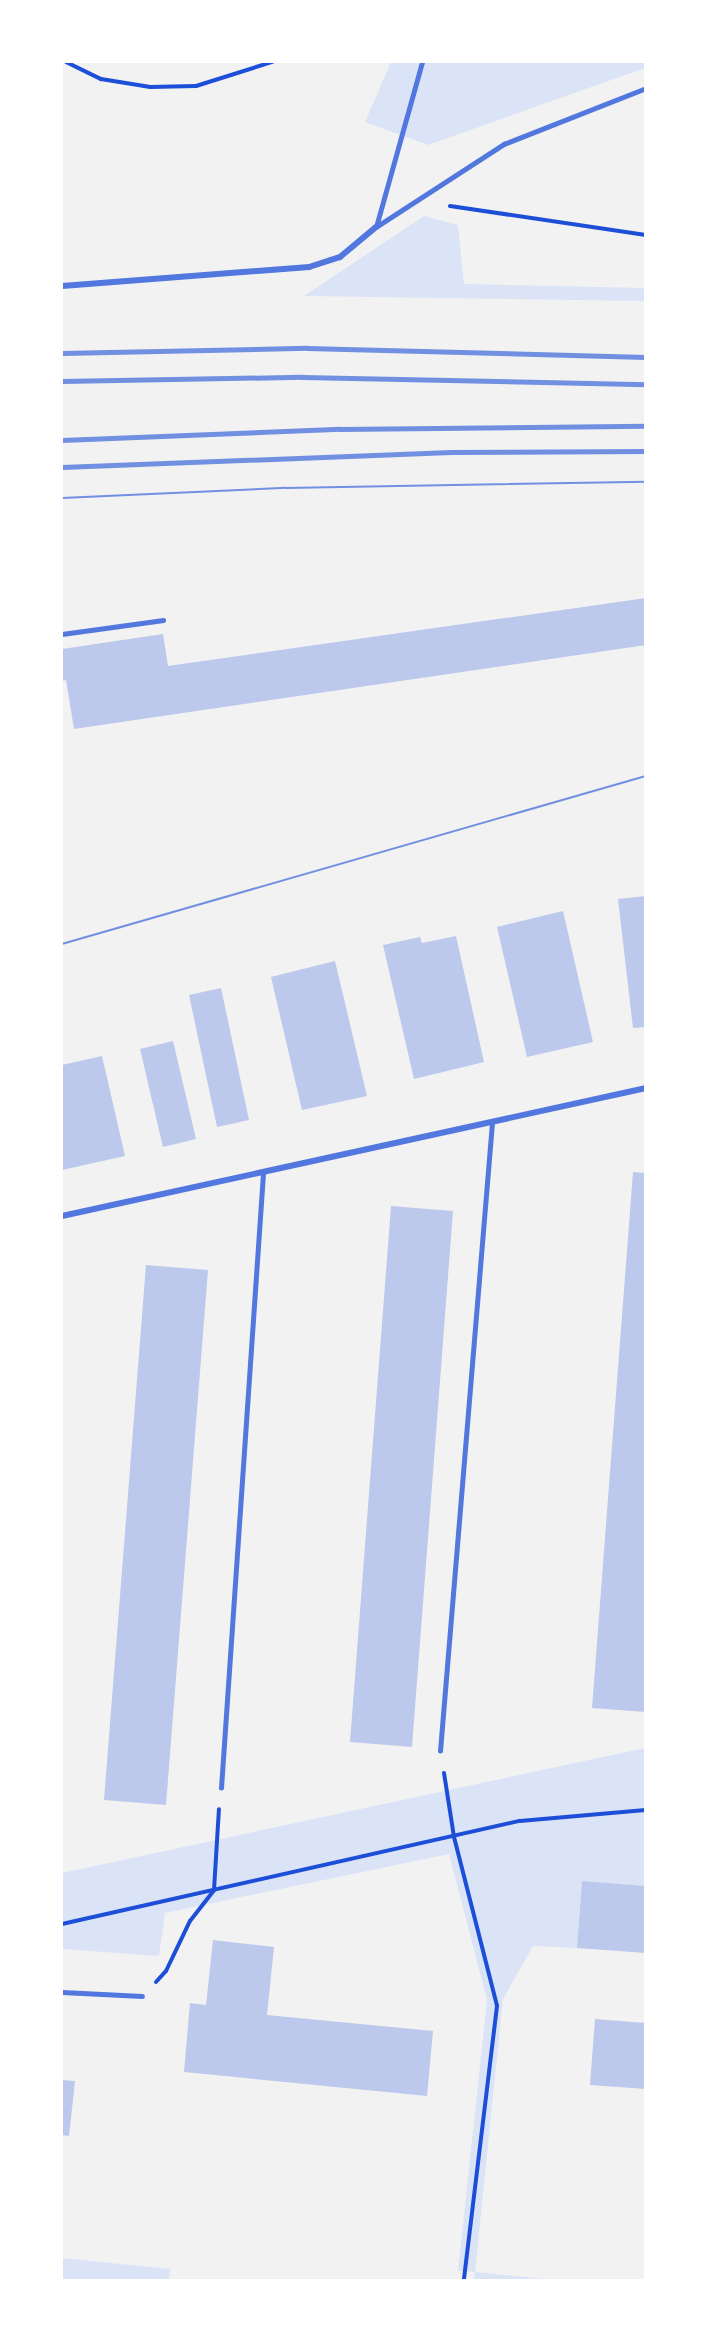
<!DOCTYPE html>
<style>
body{margin:0}
#map{position:relative;width:707px;height:2342px;overflow:hidden;background:#f2f2f2;font-family:"Archivo Narrow",sans-serif}
div>[style]{position:absolute}
.green>*{inset:0;background:#dbe4f7}
.building>*{inset:0;background:#bdc9ec}
.path>*{height:4px;margin:-2px;padding:0 2px;transform-origin:2px;border-radius:2px;background:#1d4ed8}
.service>*{height:4.5px;margin:-2.25px;padding:0 2.25px;transform-origin:2.25px;border-radius:2.25px;background:#5277de}
.minor>*{height:6px;margin:-3px;padding:0 3px;transform-origin:3px;border-radius:3px;background:#5277de}
.tram>*{height:1.5px;margin:-0.75px;padding:0 0.75px;transform-origin:0.75px;border-radius:0.75px;background:#7290e2}
.rail>*{height:4.5px;margin:-2.25px;padding:0 2.25px;transform-origin:2.25px;border-radius:2.25px;background:#7290e2}
span{translate:-50% -50%;white-space:nowrap;text-align:center;line-height:1.15;-webkit-text-stroke:4.5px #fff;paint-order:stroke}
.frame{position:absolute;inset:0;border:63px solid #fff;pointer-events:none}
</style>
<div id="map">
<div class="green">
<i style="clip-path:polygon(391px 62px,645px 62px,645px 68px,428px 145px,365px 122px)"></i>
<i style="clip-path:polygon(424px 216px,458px 225px,464px 284px,645px 288px,645px 301px,304px 296px)"></i>
<i style="clip-path:polygon(645px 1748px,644px 1886px,582px 1881px,577px 1948px,533px 1946px,503px 1999px,475px 2272px,557px 2280px,474px 2280px,475px 2272px,458px 2271px,487px 2000px,449px 1854px,165px 1913px,159px 1956px,62px 1949px,62px 1873px)"></i>
<i style="clip-path:polygon(62px 2258px,170px 2269px,169px 2280px,62px 2280px)"></i>
</div>
<div class="building">
<i style="clip-path:polygon(646px 598px,646px 645px,74px 729px,66px 680px,62px 681px,62px 649px,163px 634px,168px 666px)"></i>
<i style="clip-path:polygon(646px 896px,646px 1027px,633px 1028px,618px 899px)"></i>
<i style="clip-path:polygon(563px 911px,593px 1042px,527px 1057px,497px 927px)"></i>
<i style="clip-path:polygon(456px 936px,484px 1062px,414px 1079px,383px 945px,420px 937px,422px 943px)"></i>
<i style="clip-path:polygon(335px 961px,367px 1096px,302px 1110px,271px 977px)"></i>
<i style="clip-path:polygon(221px 988px,249px 1120px,217px 1127px,189px 995px)"></i>
<i style="clip-path:polygon(173px 1041px,196px 1139px,163px 1147px,140px 1049px)"></i>
<i style="clip-path:polygon(102px 1056px,125px 1156px,62px 1170px,62px 1065px)"></i>
<i style="clip-path:polygon(633px 1172px,646px 1173px,646px 1712px,592px 1708px)"></i>
<i style="clip-path:polygon(391px 1206px,453px 1211px,412px 1747px,350px 1742px)"></i>
<i style="clip-path:polygon(146px 1265px,208px 1270px,166px 1805px,104px 1800px)"></i>
<i style="clip-path:polygon(582px 1881px,646px 1886px,646px 1953px,577px 1948px)"></i>
<i style="clip-path:polygon(213px 1940px,274px 1947px,267px 2015px,433px 2031px,427px 2096px,184px 2072px,190px 2003px,206px 2005px)"></i>
<i style="clip-path:polygon(595px 2019px,646px 2023px,646px 2089px,590px 2085px)"></i>
<i style="clip-path:polygon(62px 2080px,75px 2081px,69px 2136px,62px 2135px)"></i>
</div>
<div class="path">
<i style="left:66px;top:62px;width:39px;rotate:26deg"></i>
<i style="left:101px;top:79px;width:50px;rotate:9.3deg"></i>
<i style="left:150px;top:87px;width:46px;rotate:-1.2deg"></i>
<i style="left:196px;top:86px;width:80px;rotate:-17.5deg"></i>
<i style="left:450px;top:206px;width:198px;rotate:8.4deg"></i>
<i style="left:444px;top:1773px;width:65px;rotate:81.1deg"></i>
<i style="left:454px;top:1837px;width:174px;rotate:75.7deg"></i>
<i style="left:497px;top:2006px;width:276px;rotate:96.9deg"></i>
<i style="left:62px;top:1924px;width:469px;rotate:-12.7deg"></i>
<i style="left:520px;top:1821px;width:126px;rotate:-5deg"></i>
<i style="left:156px;top:1982px;width:15px;rotate:-48deg"></i>
<i style="left:166px;top:1971px;width:55px;rotate:-64.4deg"></i>
<i style="left:190px;top:1921px;width:39px;rotate:-52deg"></i>
<i style="left:214px;top:1890px;width:81px;rotate:-86.5deg"></i>
</div>
<div class="service">
<i style="left:376px;top:227px;width:153px;rotate:-33deg"></i>
<i style="left:504px;top:144px;width:153px;rotate:-21.5deg"></i>
<i style="left:376px;top:227px;width:171px;rotate:-74.4deg"></i>
<i style="left:62px;top:634px;width:102px;rotate:-7.9deg"></i>
<i style="left:440px;top:1751px;width:631px;rotate:-85.27deg"></i>
<i style="left:221px;top:1788px;width:615px;rotate:-86.09deg"></i>
<i style="left:62px;top:1992px;width:80px;rotate:2.9deg"></i>
</div>
<div class="minor">
<i style="left:62px;top:286px;width:248px;rotate:-4.4deg"></i>
<i style="left:309px;top:267px;width:33px;rotate:-18deg"></i>
<i style="left:340px;top:257px;width:47px;rotate:-39.8deg"></i>
<i style="left:62px;top:1216px;width:598px;rotate:-12.36deg"></i>
</div>
<div class="tram">
<i style="left:62px;top:498px;width:224px;rotate:-2.6deg"></i>
<i style="left:286px;top:488px;width:360px;rotate:-1deg"></i>
<i style="left:62px;top:944px;width:608px;rotate:-16.05deg"></i>
</div>
<div class="rail">
<i style="left:62px;top:353px;width:245px;rotate:-1.2deg"></i>
<i style="left:307px;top:348px;width:339px;rotate:1.5deg"></i>
<i style="left:62px;top:381px;width:240px;rotate:-1deg"></i>
<i style="left:302px;top:377px;width:344px;rotate:1.2deg"></i>
<i style="left:62px;top:440px;width:278px;rotate:-2.3deg"></i>
<i style="left:340px;top:429px;width:306px;rotate:-0.6deg"></i>
<i style="left:62px;top:467px;width:389px;rotate:-2.2deg"></i>
<i style="left:451px;top:452px;width:195px;rotate:-0.3deg"></i>
</div>
<div class="frame"></div>
</div>
